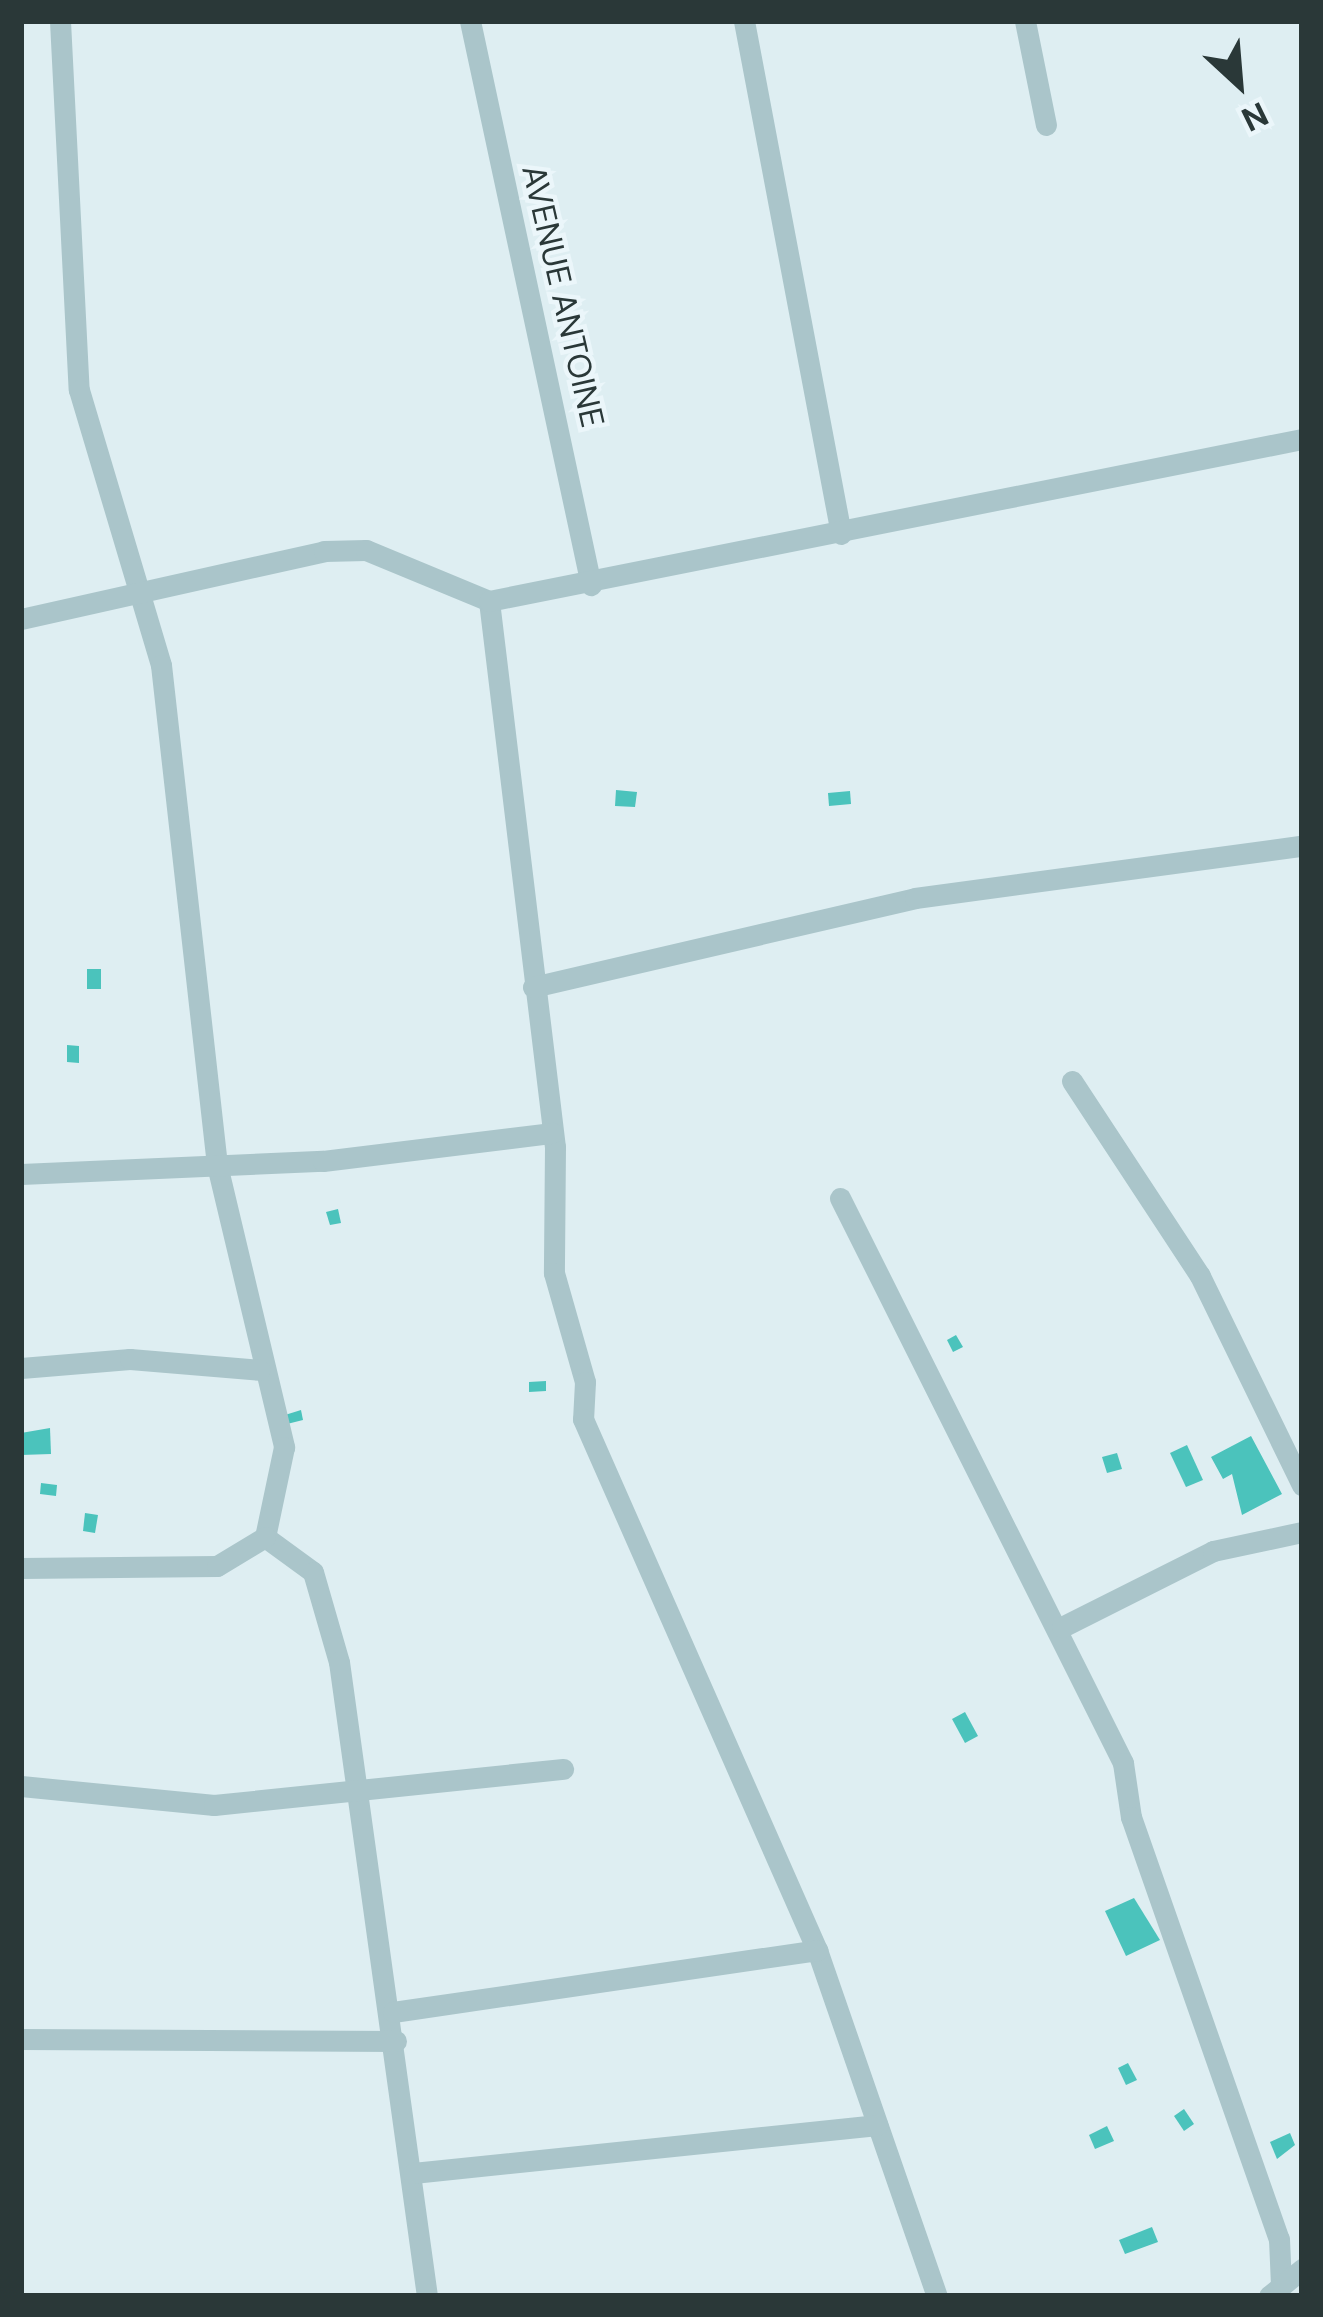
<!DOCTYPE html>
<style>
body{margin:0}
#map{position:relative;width:1323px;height:2317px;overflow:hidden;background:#deeef2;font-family:"DM Sans",sans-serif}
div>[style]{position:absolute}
.building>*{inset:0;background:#4bc3bc}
.street>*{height:21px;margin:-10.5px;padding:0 10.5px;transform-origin:10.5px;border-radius:10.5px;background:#aac5ca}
span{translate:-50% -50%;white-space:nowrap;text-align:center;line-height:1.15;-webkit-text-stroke:9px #ebf6fa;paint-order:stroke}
.street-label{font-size:33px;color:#2a3838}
.frame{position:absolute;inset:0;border:24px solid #2a3838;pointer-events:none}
.north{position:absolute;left:1179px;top:24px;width:120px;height:120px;-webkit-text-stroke:9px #ebf6fa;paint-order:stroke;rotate:154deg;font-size:33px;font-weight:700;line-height:48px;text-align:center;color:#2a3838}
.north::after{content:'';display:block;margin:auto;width:42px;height:54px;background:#2a3838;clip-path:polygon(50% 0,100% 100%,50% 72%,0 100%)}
</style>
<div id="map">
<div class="building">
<i style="clip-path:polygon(616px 790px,637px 792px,635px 807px,615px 806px)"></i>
<i style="clip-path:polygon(850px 791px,851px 804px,829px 806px,828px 793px)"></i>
<i style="clip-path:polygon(87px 969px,101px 969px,101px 989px,87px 989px)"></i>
<i style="clip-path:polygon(67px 1045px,79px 1046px,79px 1063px,67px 1062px)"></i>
<i style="clip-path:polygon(338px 1209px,341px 1223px,330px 1225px,326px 1212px)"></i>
<i style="clip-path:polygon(956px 1335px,963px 1347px,953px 1352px,947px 1340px)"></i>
<i style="clip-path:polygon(546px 1381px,546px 1391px,529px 1392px,529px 1382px)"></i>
<i style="clip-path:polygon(301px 1410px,303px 1420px,287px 1424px,285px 1415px)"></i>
<i style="clip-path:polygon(50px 1428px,51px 1454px,21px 1455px,21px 1433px)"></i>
<i style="clip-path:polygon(1251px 1436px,1282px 1494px,1242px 1515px,1232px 1474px,1223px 1479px,1211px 1457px)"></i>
<i style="clip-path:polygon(1187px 1445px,1203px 1480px,1186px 1487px,1170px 1453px)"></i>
<i style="clip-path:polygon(1117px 1453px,1122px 1469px,1107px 1473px,1102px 1457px)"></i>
<i style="clip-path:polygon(41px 1483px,57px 1485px,56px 1496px,40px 1494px)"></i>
<i style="clip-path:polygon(85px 1513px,98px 1515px,95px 1533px,83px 1531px)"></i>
<i style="clip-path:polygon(965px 1712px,978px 1736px,965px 1743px,952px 1719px)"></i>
<i style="clip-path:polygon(1134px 1898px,1160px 1940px,1126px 1956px,1105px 1911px)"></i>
<i style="clip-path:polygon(1128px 2063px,1137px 2080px,1126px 2085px,1118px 2068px)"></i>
<i style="clip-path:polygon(1184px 2109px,1194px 2124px,1184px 2131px,1174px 2116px)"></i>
<i style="clip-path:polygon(1107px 2126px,1114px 2141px,1095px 2149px,1089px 2135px)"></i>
<i style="clip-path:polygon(1290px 2133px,1295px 2145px,1277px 2159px,1270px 2142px)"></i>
<i style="clip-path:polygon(1152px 2227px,1158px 2242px,1125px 2254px,1119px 2240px)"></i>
</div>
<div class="street">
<i style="left:60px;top:21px;width:369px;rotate:87.1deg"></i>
<i style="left:79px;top:390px;width:287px;rotate:73.4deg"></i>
<i style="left:161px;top:665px;width:503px;rotate:83.61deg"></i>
<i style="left:217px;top:1165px;width:290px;rotate:76.6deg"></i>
<i style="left:284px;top:1447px;width:92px;rotate:101.9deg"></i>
<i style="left:265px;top:1537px;width:59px;rotate:36.1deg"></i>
<i style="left:313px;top:1572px;width:94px;rotate:73.9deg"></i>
<i style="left:339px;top:1662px;width:640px;rotate:82.1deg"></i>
<i style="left:470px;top:21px;width:577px;rotate:77.89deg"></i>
<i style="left:744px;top:21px;width:522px;rotate:79.29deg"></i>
<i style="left:1025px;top:21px;width:106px;rotate:78.6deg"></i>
<i style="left:489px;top:601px;width:550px;rotate:83.11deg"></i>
<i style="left:555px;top:1147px;width:126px;rotate:90.5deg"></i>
<i style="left:554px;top:1273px;width:113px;rotate:74.1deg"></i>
<i style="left:585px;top:1382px;width:37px;rotate:93deg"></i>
<i style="left:583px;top:1419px;width:580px;rotate:66.22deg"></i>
<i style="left:817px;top:1950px;width:366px;rotate:70.9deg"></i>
<i style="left:21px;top:619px;width:311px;rotate:-12.6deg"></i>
<i style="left:324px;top:551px;width:42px;rotate:-1.4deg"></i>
<i style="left:366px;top:550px;width:133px;rotate:22.5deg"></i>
<i style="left:489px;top:601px;width:829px;rotate:-11.27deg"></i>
<i style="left:533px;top:987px;width:392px;rotate:-13.1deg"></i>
<i style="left:915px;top:898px;width:390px;rotate:-7.7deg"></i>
<i style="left:1072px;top:1081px;width:233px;rotate:56.7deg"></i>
<i style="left:1200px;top:1276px;width:233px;rotate:64deg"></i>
<i style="left:21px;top:1174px;width:302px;rotate:-2.5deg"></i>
<i style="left:323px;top:1161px;width:231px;rotate:-7deg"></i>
<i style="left:840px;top:1198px;width:632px;rotate:63.39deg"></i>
<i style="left:1123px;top:1763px;width:55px;rotate:81.6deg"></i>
<i style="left:1131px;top:1817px;width:447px;rotate:70.7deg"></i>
<i style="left:1279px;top:2239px;width:45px;rotate:87.5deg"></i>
<i style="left:21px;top:1368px;width:109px;rotate:-4.7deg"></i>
<i style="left:130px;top:1359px;width:130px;rotate:4.8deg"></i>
<i style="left:21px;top:1568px;width:196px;rotate:-0.6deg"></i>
<i style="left:217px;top:1566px;width:56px;rotate:-31.1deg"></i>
<i style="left:1062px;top:1627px;width:169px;rotate:-26.7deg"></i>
<i style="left:1213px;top:1551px;width:91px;rotate:-12.1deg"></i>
<i style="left:21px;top:1786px;width:194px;rotate:5.6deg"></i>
<i style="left:214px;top:1805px;width:351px;rotate:-5.9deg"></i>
<i style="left:393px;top:2012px;width:429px;rotate:-8.3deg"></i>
<i style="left:21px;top:2039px;width:375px;rotate:0.3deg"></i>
<i style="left:413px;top:2173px;width:467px;rotate:-5.9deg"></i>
<i style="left:1269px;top:2296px;width:43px;rotate:-39.3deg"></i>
</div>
<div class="street-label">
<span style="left:563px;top:296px;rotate:77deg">AVENUE ANTOINE</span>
</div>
<div class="frame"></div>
<div class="north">N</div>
</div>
